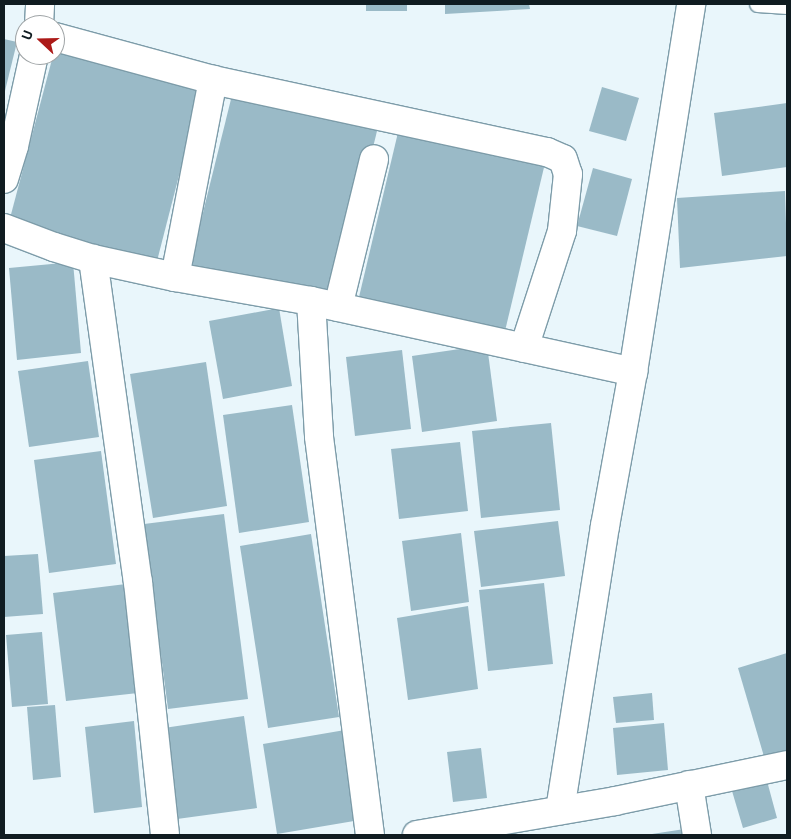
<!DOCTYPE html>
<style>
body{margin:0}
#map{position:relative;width:791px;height:839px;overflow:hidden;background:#e9f6fb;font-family:"Titillium Web",sans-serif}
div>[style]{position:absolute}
.building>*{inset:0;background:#9abac7}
.roads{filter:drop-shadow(1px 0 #7d9ca9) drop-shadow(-1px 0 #7d9ca9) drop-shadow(0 1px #7d9ca9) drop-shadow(0 -1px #7d9ca9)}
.service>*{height:16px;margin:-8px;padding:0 8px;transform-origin:8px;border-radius:8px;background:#fff}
.minor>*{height:28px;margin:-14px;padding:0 14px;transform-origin:14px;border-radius:14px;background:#fff}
span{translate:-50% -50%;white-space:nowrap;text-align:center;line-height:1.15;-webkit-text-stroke:5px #fff;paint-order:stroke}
.frame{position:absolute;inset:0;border:5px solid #101c21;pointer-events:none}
.north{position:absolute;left:15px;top:15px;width:50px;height:50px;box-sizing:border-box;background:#fff;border:1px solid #9fa4a6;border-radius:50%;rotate:291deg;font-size:14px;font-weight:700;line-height:20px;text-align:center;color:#101c21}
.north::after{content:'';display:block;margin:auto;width:18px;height:22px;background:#ac1a18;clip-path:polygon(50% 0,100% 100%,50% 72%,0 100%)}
</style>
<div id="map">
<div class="building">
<i style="clip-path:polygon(366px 4px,407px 4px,407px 11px,366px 11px)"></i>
<i style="clip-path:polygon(445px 4px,529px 4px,530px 9px,445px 14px)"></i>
<i style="clip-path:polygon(4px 39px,17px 42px,4px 95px)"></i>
<i style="clip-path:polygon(55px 48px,202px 86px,157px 261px,9px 222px)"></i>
<i style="clip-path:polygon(234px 87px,379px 123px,335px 301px,190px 265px)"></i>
<i style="clip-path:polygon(602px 87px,639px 98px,626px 141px,589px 131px)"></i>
<i style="clip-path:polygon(787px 103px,787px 167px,722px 176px,714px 113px)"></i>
<i style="clip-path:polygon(400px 124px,546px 159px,505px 331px,359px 297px)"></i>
<i style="clip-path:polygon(593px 168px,632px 179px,617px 236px,577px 226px)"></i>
<i style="clip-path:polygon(785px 191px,787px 256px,680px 268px,677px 198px)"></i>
<i style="clip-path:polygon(73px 262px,81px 353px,17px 360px,9px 268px)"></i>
<i style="clip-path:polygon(279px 308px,292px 386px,223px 399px,209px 321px)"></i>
<i style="clip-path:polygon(487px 345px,497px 421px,422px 432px,412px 356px)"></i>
<i style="clip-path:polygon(402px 350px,411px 429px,355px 436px,346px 357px)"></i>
<i style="clip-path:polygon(88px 361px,99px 437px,29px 447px,18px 371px)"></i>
<i style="clip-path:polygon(206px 362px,227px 506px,153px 518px,130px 374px)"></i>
<i style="clip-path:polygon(292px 405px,309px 522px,239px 533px,223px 415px)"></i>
<i style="clip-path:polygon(551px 423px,560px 510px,481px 518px,472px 431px)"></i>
<i style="clip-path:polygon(460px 442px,468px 511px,399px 519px,391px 449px)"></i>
<i style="clip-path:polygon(101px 451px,116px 564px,49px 573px,34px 460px)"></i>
<i style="clip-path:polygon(224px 514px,248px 699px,168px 709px,144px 524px)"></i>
<i style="clip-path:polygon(558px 521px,565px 576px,481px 587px,474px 531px)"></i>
<i style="clip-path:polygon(461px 533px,469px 602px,411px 611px,402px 541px)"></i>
<i style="clip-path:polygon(311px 534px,339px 717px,268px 728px,240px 546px)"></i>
<i style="clip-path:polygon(38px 554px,43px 614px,4px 617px,4px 556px)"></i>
<i style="clip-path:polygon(544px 583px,553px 664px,488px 671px,479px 590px)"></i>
<i style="clip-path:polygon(126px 584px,138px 693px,66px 701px,53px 593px)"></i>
<i style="clip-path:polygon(468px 606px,478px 689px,408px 700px,397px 618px)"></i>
<i style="clip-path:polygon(42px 632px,48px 704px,12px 707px,6px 635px)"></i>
<i style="clip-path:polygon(787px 653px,787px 754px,765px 760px,738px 668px)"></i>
<i style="clip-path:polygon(652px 693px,654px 720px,616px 723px,613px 697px)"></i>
<i style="clip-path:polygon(55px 705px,61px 777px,33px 780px,27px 707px)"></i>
<i style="clip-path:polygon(244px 716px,257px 808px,177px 819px,164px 728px)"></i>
<i style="clip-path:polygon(134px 721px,142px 807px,94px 813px,85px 727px)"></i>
<i style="clip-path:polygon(664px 723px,668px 770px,617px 775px,613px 728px)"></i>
<i style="clip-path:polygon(345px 730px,360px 820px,277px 834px,263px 744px)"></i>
<i style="clip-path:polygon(481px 748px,487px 798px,453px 802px,447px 752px)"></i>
<i style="clip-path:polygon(767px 781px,777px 818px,743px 828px,732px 791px)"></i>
<i style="clip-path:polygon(691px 828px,692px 835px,652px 835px,652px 834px)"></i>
</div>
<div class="roads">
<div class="service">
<i style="left:758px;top:4px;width:29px;rotate:4deg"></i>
</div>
<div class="minor">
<i style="left:39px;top:25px;width:21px;rotate:-87deg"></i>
<i style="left:55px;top:37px;width:164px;rotate:15.2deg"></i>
<i style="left:213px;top:80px;width:342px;rotate:12.2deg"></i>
<i style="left:547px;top:152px;width:17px;rotate:24deg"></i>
<i style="left:563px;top:159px;width:16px;rotate:72deg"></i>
<i style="left:568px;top:174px;width:57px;rotate:96deg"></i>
<i style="left:562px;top:231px;width:123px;rotate:108deg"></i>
<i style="left:4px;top:179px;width:34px;rotate:-73deg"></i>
<i style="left:14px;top:146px;width:93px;rotate:-77.6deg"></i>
<i style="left:4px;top:228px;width:53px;rotate:20.8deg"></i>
<i style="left:54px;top:247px;width:41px;rotate:17.1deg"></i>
<i style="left:93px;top:259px;width:84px;rotate:12.4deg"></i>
<i style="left:175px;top:277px;width:138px;rotate:10deg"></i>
<i style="left:311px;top:301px;width:330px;rotate:12.4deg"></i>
<i style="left:93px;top:259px;width:326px;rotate:82.1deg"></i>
<i style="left:138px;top:582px;width:254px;rotate:83.9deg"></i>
<i style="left:175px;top:277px;width:201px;rotate:-79.1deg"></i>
<i style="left:311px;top:301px;width:136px;rotate:86.6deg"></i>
<i style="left:319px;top:437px;width:401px;rotate:82.7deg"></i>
<i style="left:338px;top:307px;width:152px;rotate:-76.3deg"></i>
<i style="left:689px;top:785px;width:51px;rotate:80.9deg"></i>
<i style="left:560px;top:810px;width:288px;rotate:-81deg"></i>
<i style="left:605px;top:526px;width:157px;rotate:-79.7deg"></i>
<i style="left:633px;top:372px;width:373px;rotate:-81deg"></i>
<i style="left:417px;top:835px;width:201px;rotate:-9.7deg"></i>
<i style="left:615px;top:801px;width:176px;rotate:-11.8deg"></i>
</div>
</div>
<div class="frame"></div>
<div class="north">U</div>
</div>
